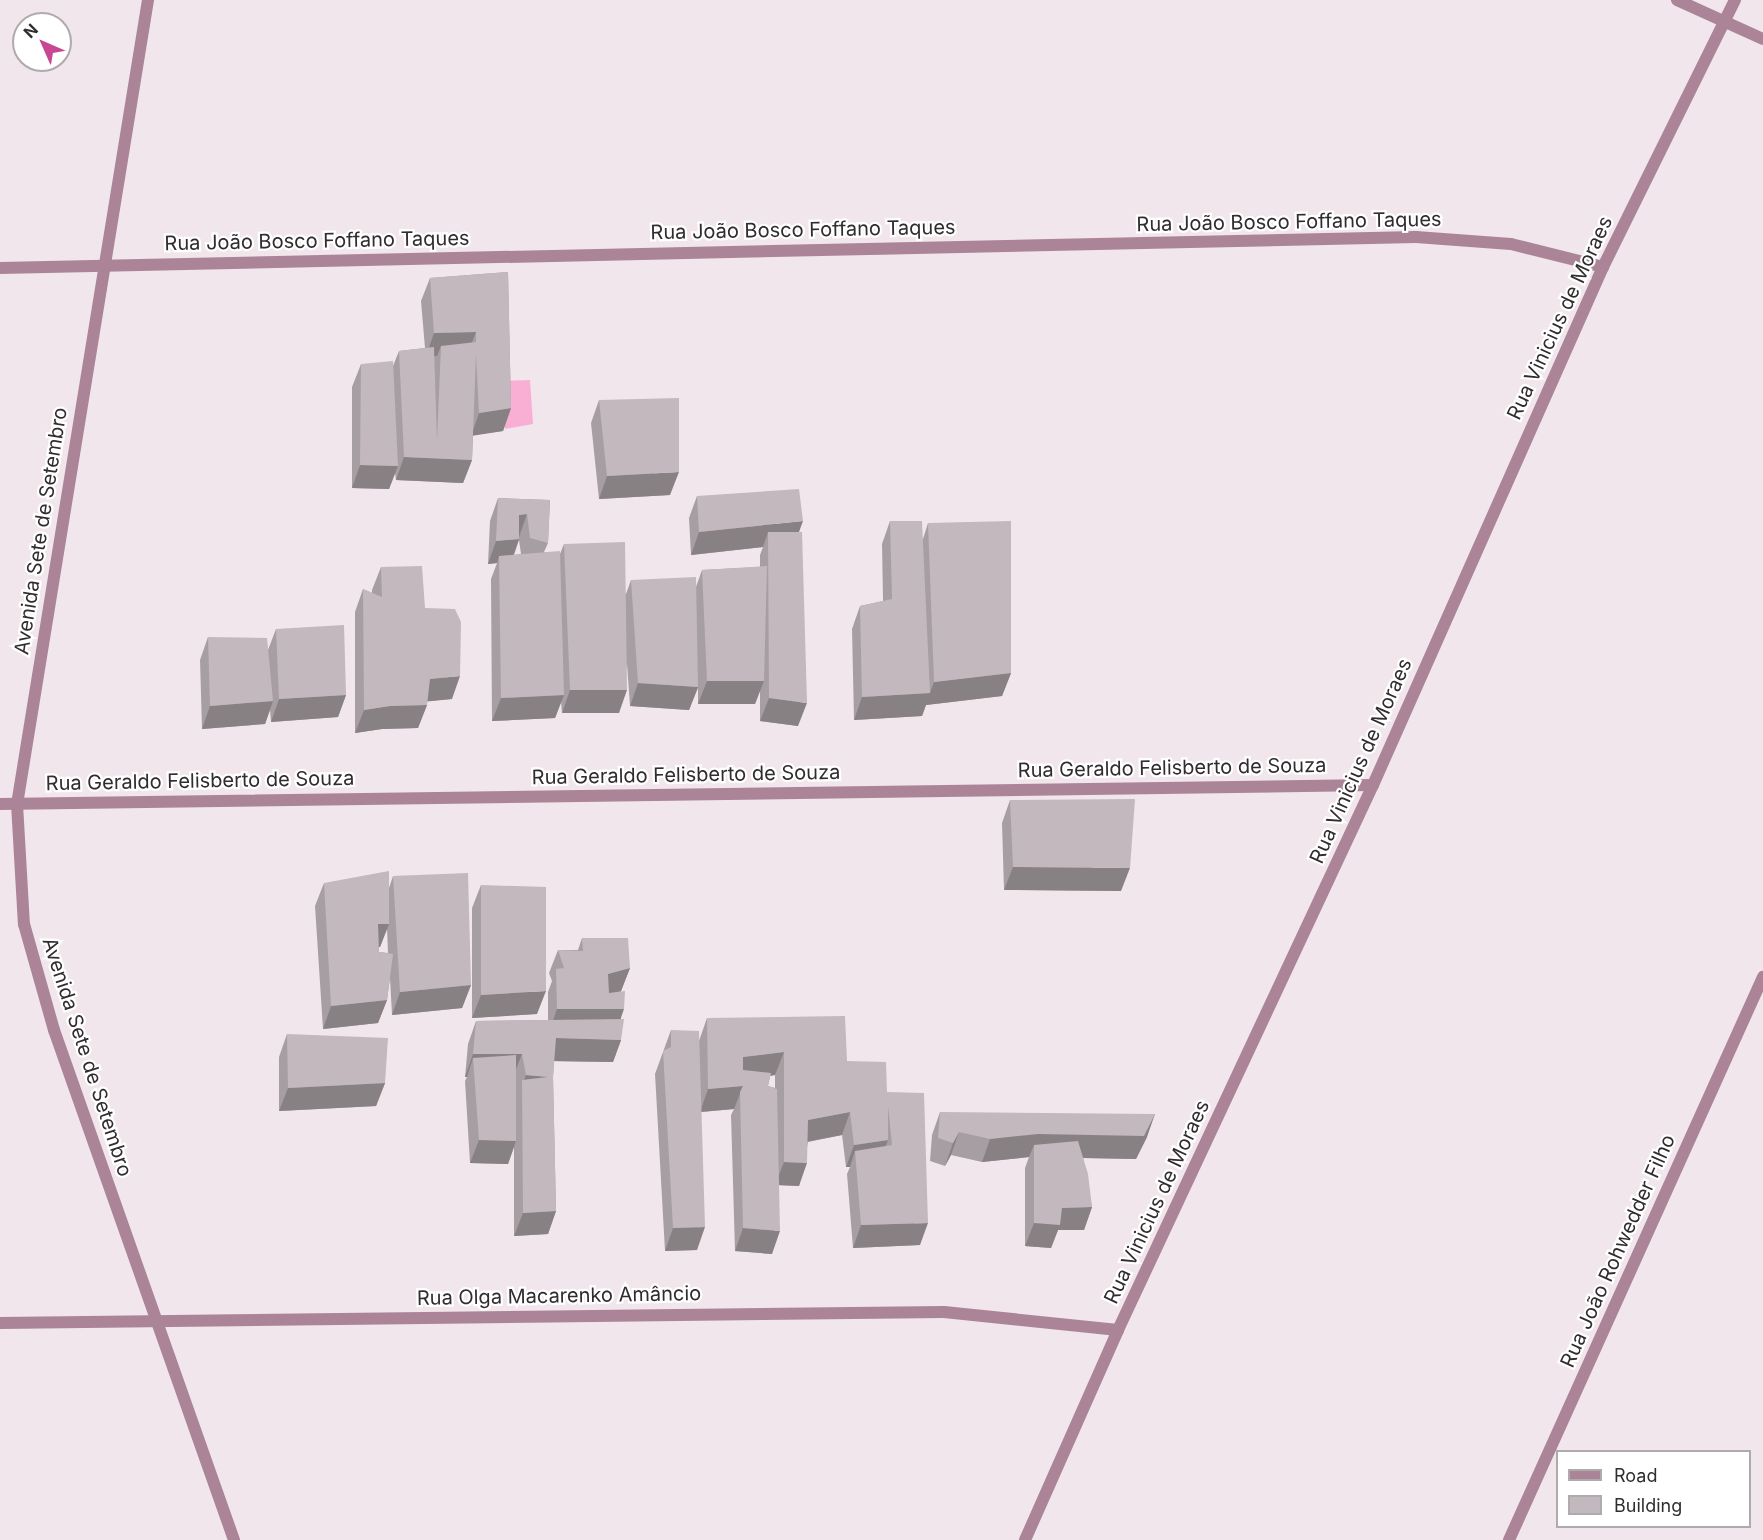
<!DOCTYPE html>
<meta charset="utf-8">
<style>
body{margin:0}
#map{position:relative;width:1763px;height:1540px;overflow:hidden;background:#f1e6eb;font-family:Inter,sans-serif}
div>[style]{position:absolute}
.water>*{inset:0;background:#f9afd4}
.minor>*{height:12px;margin:-6px;padding:0 6px;transform-origin:6px;border-radius:6px;background:#ab8497}
.tertiary>*{height:12px;margin:-6px;padding:0 6px;transform-origin:6px;border-radius:6px;background:#ab8497}
.wall>*{inset:0;background:#a79ea3}
.shaded-wall>*{inset:0;background:#888184}
.building>*{inset:0;background:#c2b8bd}
span{translate:-50% -50%;white-space:nowrap;text-align:center;line-height:1.15;-webkit-text-stroke:4.5px #fff;paint-order:stroke}
.street-label{font-size:20px;color:#312d2f}
.legend{position:absolute;left:1556px;top:1450px;width:195px;height:78px;box-sizing:border-box;background:#fff;border:2px solid #adabac;margin:0;padding:8px 10px;list-style:none;font-size:18px;color:#312d2f}
.legend li{display:flex;align-items:center;gap:12px;height:30px}
.legend b{width:30px;border:2px solid #adabac}
.north{position:absolute;left:12px;top:12px;width:60px;height:60px;box-sizing:border-box;background:#fff;border:2px solid #adabac;border-radius:50%;rotate:315deg;font-size:16px;font-weight:700;line-height:24px;text-align:center;color:#312d2f}
.north::after{content:'';display:block;margin:auto;width:21px;height:27px;background:#c84792;clip-path:polygon(50% 0,100% 100%,50% 72%,0 100%)}
</style>
<div id="map">
<div class="water">
<i style="clip-path:polygon(530px 380px,533px 424px,505px 429px,503px 381px)"></i>
</div>
<div class="minor">
<i style="left:148px;top:0;width:815px;rotate:99.25deg"></i>
<i style="left:17px;top:804px;width:120px;rotate:86.7deg"></i>
<i style="left:24px;top:924px;width:110px;rotate:74.2deg"></i>
<i style="left:54px;top:1030px;width:541px;rotate:70.56deg"></i>
<i style="left:1677px;top:0;width:94px;rotate:24.4deg"></i>
<i style="left:0;top:268px;width:1416px;rotate:-1.25deg"></i>
<i style="left:1416px;top:237px;width:95px;rotate:4.2deg"></i>
<i style="left:1511px;top:244px;width:95px;rotate:14deg"></i>
<i style="left:0;top:804px;width:1373px;rotate:-0.79deg"></i>
<i style="left:0;top:1323px;width:944px;rotate:-0.67deg"></i>
<i style="left:944px;top:1312px;width:175px;rotate:5.9deg"></i>
<i style="left:1509px;top:1540px;width:618px;rotate:-65.72deg"></i>
</div>
<div class="tertiary">
<i style="left:1025px;top:1540px;width:230px;rotate:-66.1deg"></i>
<i style="left:1118px;top:1330px;width:602px;rotate:-64.93deg"></i>
<i style="left:1373px;top:785px;width:567px;rotate:-66.06deg"></i>
<i style="left:1603px;top:267px;width:298px;rotate:-63.7deg"></i>
</div>
<div class="wall">
<i style="clip-path:polygon(508px 272px,511px 408px,503px 431px,473px 435px,472px 460px,463px 483px,396px 480px,395px 473px,389px 489px,352px 488px,352px 387px,361px 364px,393px 366px,399px 351px,425px 348px,421px 301px,430px 278px)"></i>
<i style="clip-path:polygon(599px 400px,670px 495px,599px 499px,591px 423px)"></i>
<i style="clip-path:polygon(evenodd,697px 496px,799px 532px,798px 726px,760px 721px,760px 690px,755px 704px,698px 704px,698px 688px,689px 710px,630px 706px,627px 664px,619px 713px,562px 713px,561px 702px,555px 718px,492px 721px,491px 579px,497px 563px,488px 564px,490px 521px,498px 498px,550px 500px,548px 543px,544px 552px,560px 554px,564px 544px,626px 594px,631px 580px,696px 587px,702px 570px,760px 567px,760px 555px,763px 547px,691px 555px,689px 518px,697px 496px,519px 540px,521px 554px,514px 555px,519px 540px)"></i>
<i style="clip-path:polygon(890px 521px,923px 539px,928px 523px,1011px 673px,1002px 696px,926px 705px,922px 716px,854px 720px,852px 629px,860px 606px,883px 601px,882px 544px)"></i>
<i style="clip-path:polygon(381px 567px,425px 608px,452px 699px,427px 701px,427px 705px,418px 728px,382px 729px,355px 733px,355px 612px,363px 589px,372px 593px,372px 590px)"></i>
<i style="clip-path:polygon(276px 629px,346px 695px,338px 717px,271px 722px,270px 710px,265px 724px,202px 729px,200px 660px,208px 637px,268px 650px)"></i>
<i style="clip-path:polygon(1010px 800px,1121px 891px,1004px 890px,1002px 823px)"></i>
<i style="clip-path:polygon(evenodd,393px 876px,471px 985px,462px 1008px,392px 1015px,390px 978px,387px 1000px,378px 1023px,323px 1029px,315px 906px,324px 883px,389px 888px,393px 876px,387px 929px,388px 953px,379px 952px,379px 947px,380px 947px,387px 929px)"></i>
<i style="clip-path:polygon(481px 885px,537px 1014px,472px 1018px,472px 908px)"></i>
<i style="clip-path:polygon(582px 938px,630px 968px,621px 991px,621px 1040px,613px 1062px,554px 1061px,553px 1077px,556px 1211px,548px 1234px,514px 1236px,514px 1147px,508px 1164px,470px 1163px,465px 1081px,467px 1077px,465px 1077px,468px 1044px,476px 1021px,548px 1020px,548px 992px,552px 981px,549px 973px,558px 950px,578px 950px)"></i>
<i style="clip-path:polygon(evenodd,707px 1018px,847px 1061px,887px 1092px,920px 1245px,853px 1248px,847px 1174px,850px 1167px,846px 1167px,842px 1135px,808px 1142px,799px 1186px,779px 1185px,772px 1254px,735px 1251px,731px 1115px,734px 1109px,701px 1112px,697px 1250px,665px 1251px,655px 1074px,671px 1030px,699px 1041px,707px 1018px,775px 1075px,775px 1088px,768px 1086px,770px 1076px,775px 1075px)"></i>
<i style="clip-path:polygon(287px 1034px,385px 1083px,376px 1106px,279px 1111px,279px 1057px)"></i>
<i style="clip-path:polygon(940px 1112px,1147px 1137px,1136px 1159px,1083px 1158px,1092px 1207px,1084px 1230px,1058px 1230px,1051px 1248px,1025px 1246px,1025px 1168px,1029px 1157px,982px 1162px,951px 1155px,945px 1166px,930px 1161px,932px 1135px)"></i>
</div>
<div class="shaded-wall">
<i style="clip-path:polygon(476px 332px,467px 355px,441px 346px,437px 356px,426px 356px,434px 333px)"></i>
<i style="clip-path:polygon(511px 408px,503px 431px,471px 436px,479px 413px)"></i>
<i style="clip-path:polygon(404px 457px,472px 460px,463px 483px,396px 480px)"></i>
<i style="clip-path:polygon(360px 465px,398px 466px,389px 489px,352px 488px)"></i>
<i style="clip-path:polygon(679px 472px,670px 495px,599px 499px,607px 476px)"></i>
<i style="clip-path:polygon(527px 514px,519px 537px,519px 515px)"></i>
<i style="clip-path:polygon(803px 521px,795px 543px,768px 532px,763px 547px,691px 555px,699px 532px)"></i>
<i style="clip-path:polygon(519px 539px,511px 562px,499px 556px,497px 563px,488px 564px,496px 541px)"></i>
<i style="clip-path:polygon(1011px 673px,1002px 696px,926px 705px,922px 716px,854px 720px,862px 697px,930px 693px,934px 682px)"></i>
<i style="clip-path:polygon(460px 676px,452px 699px,422px 702px,430px 679px)"></i>
<i style="clip-path:polygon(707px 681px,764px 681px,755px 704px,698px 704px)"></i>
<i style="clip-path:polygon(638px 683px,698px 687px,689px 710px,630px 706px)"></i>
<i style="clip-path:polygon(570px 690px,627px 690px,619px 713px,562px 713px)"></i>
<i style="clip-path:polygon(346px 695px,338px 717px,271px 722px,279px 699px)"></i>
<i style="clip-path:polygon(564px 695px,555px 718px,492px 721px,501px 698px)"></i>
<i style="clip-path:polygon(769px 698px,807px 703px,798px 726px,760px 721px)"></i>
<i style="clip-path:polygon(273px 701px,265px 724px,202px 729px,210px 706px)"></i>
<i style="clip-path:polygon(427px 705px,418px 728px,382px 729px,355px 733px,364px 710px,390px 706px)"></i>
<i style="clip-path:polygon(1013px 867px,1130px 868px,1121px 891px,1004px 890px)"></i>
<i style="clip-path:polygon(378px 924px,389px 924px,380px 947px,369px 947px)"></i>
<i style="clip-path:polygon(630px 968px,621px 991px,599px 997px,608px 974px)"></i>
<i style="clip-path:polygon(471px 985px,462px 1008px,392px 1015px,400px 992px)"></i>
<i style="clip-path:polygon(546px 991px,537px 1014px,472px 1018px,481px 995px)"></i>
<i style="clip-path:polygon(387px 1000px,378px 1023px,323px 1029px,331px 1006px)"></i>
<i style="clip-path:polygon(557px 1009px,624px 1009px,616px 1032px,549px 1032px)"></i>
<i style="clip-path:polygon(556px 1038px,621px 1040px,613px 1062px,547px 1061px)"></i>
<i style="clip-path:polygon(784px 1052px,775px 1075px,735px 1080px,743px 1057px)"></i>
<i style="clip-path:polygon(473px 1054px,522px 1054px,513px 1077px,473px 1058px,467px 1077px,465px 1077px)"></i>
<i style="clip-path:polygon(526px 1075px,548px 1077px,522px 1085px)"></i>
<i style="clip-path:polygon(385px 1083px,376px 1106px,279px 1111px,288px 1088px)"></i>
<i style="clip-path:polygon(743px 1086px,734px 1109px,700px 1112px,708px 1089px)"></i>
<i style="clip-path:polygon(850px 1112px,842px 1135px,800px 1143px,808px 1120px)"></i>
<i style="clip-path:polygon(1155px 1114px,1147px 1137px,1136px 1159px,1034px 1157px,1034px 1145px,1029px 1157px,982px 1162px,990px 1139px)"></i>
<i style="clip-path:polygon(959px 1132px,951px 1155px,945px 1166px,953px 1143px)"></i>
<i style="clip-path:polygon(479px 1140px,516px 1141px,508px 1164px,470px 1163px)"></i>
<i style="clip-path:polygon(888px 1140px,879px 1163px,855px 1151px,850px 1167px,846px 1167px,854px 1145px)"></i>
<i style="clip-path:polygon(784px 1162px,807px 1163px,799px 1186px,775px 1185px)"></i>
<i style="clip-path:polygon(1092px 1207px,1084px 1230px,1058px 1230px,1051px 1248px,1025px 1246px,1034px 1223px,1062px 1208px)"></i>
<i style="clip-path:polygon(556px 1211px,548px 1234px,514px 1236px,523px 1213px)"></i>
<i style="clip-path:polygon(928px 1223px,920px 1245px,853px 1248px,861px 1225px)"></i>
<i style="clip-path:polygon(705px 1227px,697px 1250px,665px 1251px,673px 1228px)"></i>
<i style="clip-path:polygon(743px 1228px,780px 1231px,772px 1254px,735px 1251px)"></i>
</div>
<div class="building">
<i style="clip-path:polygon(508px 272px,511px 408px,479px 413px,476px 354px,472px 460px,404px 457px,399px 351px,434px 347px,437px 441px,441px 346px,476px 342px,476px 332px,434px 333px,430px 278px)"></i>
<i style="clip-path:polygon(393px 361px,398px 466px,360px 465px,361px 364px)"></i>
<i style="clip-path:polygon(679px 398px,679px 472px,607px 476px,599px 400px)"></i>
<i style="clip-path:polygon(799px 489px,803px 521px,699px 532px,697px 496px)"></i>
<i style="clip-path:polygon(498px 498px,550px 500px,548px 543px,530px 538px,527px 514px,519px 515px,519px 539px,496px 541px)"></i>
<i style="clip-path:polygon(890px 521px,922px 521px,930px 693px,862px 697px,860px 606px,892px 599px)"></i>
<i style="clip-path:polygon(1011px 521px,1011px 673px,934px 682px,928px 523px)"></i>
<i style="clip-path:polygon(768px 532px,802px 532px,807px 703px,769px 698px)"></i>
<i style="clip-path:polygon(625px 542px,627px 690px,570px 690px,564px 544px)"></i>
<i style="clip-path:polygon(560px 551px,564px 695px,501px 698px,499px 556px)"></i>
<i style="clip-path:polygon(422px 566px,425px 608px,455px 609px,461px 622px,460px 676px,430px 679px,427px 705px,390px 706px,364px 710px,363px 589px,382px 597px,381px 567px)"></i>
<i style="clip-path:polygon(767px 566px,764px 681px,707px 681px,702px 570px)"></i>
<i style="clip-path:polygon(696px 577px,698px 687px,638px 683px,631px 580px)"></i>
<i style="clip-path:polygon(344px 625px,346px 695px,279px 699px,276px 629px)"></i>
<i style="clip-path:polygon(208px 637px,267px 638px,273px 701px,210px 706px)"></i>
<i style="clip-path:polygon(1135px 799px,1130px 868px,1013px 867px,1010px 800px)"></i>
<i style="clip-path:polygon(389px 871px,389px 924px,378px 924px,379px 952px,393px 954px,387px 1000px,331px 1006px,324px 883px)"></i>
<i style="clip-path:polygon(468px 873px,471px 985px,400px 992px,393px 876px)"></i>
<i style="clip-path:polygon(481px 885px,546px 887px,546px 991px,481px 995px)"></i>
<i style="clip-path:polygon(582px 938px,628px 938px,630px 968px,608px 974px,609px 993px,625px 991px,624px 1009px,557px 1009px,556px 969px,564px 968px,558px 950px,583px 951px)"></i>
<i style="clip-path:polygon(845px 1016px,847px 1061px,886px 1062px,887px 1092px,924px 1093px,928px 1223px,861px 1225px,855px 1151px,892px 1145px,888px 1106px,888px 1140px,854px 1145px,850px 1112px,808px 1120px,807px 1163px,784px 1162px,784px 1052px,743px 1057px,743px 1070px,771px 1073px,768px 1086px,777px 1089px,780px 1231px,743px 1228px,740px 1092px,743px 1086px,708px 1089px,707px 1018px)"></i>
<i style="clip-path:polygon(624px 1019px,621px 1040px,556px 1038px,553px 1077px,556px 1211px,523px 1213px,522px 1080px,548px 1077px,526px 1075px,522px 1054px,473px 1054px,476px 1021px)"></i>
<i style="clip-path:polygon(671px 1030px,699px 1031px,705px 1227px,673px 1228px,663px 1051px,671px 1047px)"></i>
<i style="clip-path:polygon(287px 1034px,388px 1038px,385px 1083px,288px 1088px)"></i>
<i style="clip-path:polygon(516px 1055px,516px 1141px,479px 1140px,473px 1058px)"></i>
<i style="clip-path:polygon(940px 1112px,1155px 1114px,1144px 1136px,1038px 1134px,990px 1139px,959px 1132px,953px 1143px,938px 1138px)"></i>
<i style="clip-path:polygon(1078px 1141px,1088px 1174px,1092px 1207px,1062px 1208px,1060px 1225px,1034px 1223px,1034px 1145px)"></i>
</div>
<div class="street-label">
<span style="left:1289px;top:222px;rotate:-1deg">Rua João Bosco Foffano Taques</span>
<span style="left:803px;top:230px;rotate:-1deg">Rua João Bosco Foffano Taques</span>
<span style="left:317px;top:241px;rotate:-1deg">Rua João Bosco Foffano Taques</span>
<span style="left:1560px;top:318px;rotate:-65deg">Rua Vinicius de Moraes</span>
<span style="left:41px;top:531px;rotate:-81deg">Avenida Sete de Setembro</span>
<span style="left:1361px;top:761px;rotate:-66deg">Rua Vinicius de Moraes</span>
<span style="left:1172px;top:768px;rotate:-1deg">Rua Geraldo Felisberto de Souza</span>
<span style="left:686px;top:775px;rotate:-1deg">Rua Geraldo Felisberto de Souza</span>
<span style="left:200px;top:781px;rotate:-1deg">Rua Geraldo Felisberto de Souza</span>
<span style="left:87px;top:1057px;rotate:72deg">Avenida Sete de Setembro</span>
<span style="left:1157px;top:1202px;rotate:-65deg">Rua Vinicius de Moraes</span>
<span style="left:1618px;top:1251px;rotate:-66deg">Rua João Rohwedder Filho</span>
<span style="left:559px;top:1296px;rotate:-1deg">Rua Olga Macarenko Amâncio</span>
</div>
<ul class="legend">
<li><b style="height:8px;background:#ab8497"></b>Road</li>
<li><b style="height:16px;background:#c2b8bd"></b>Building</li>
</ul>
<div class="north">N</div>
</div>
